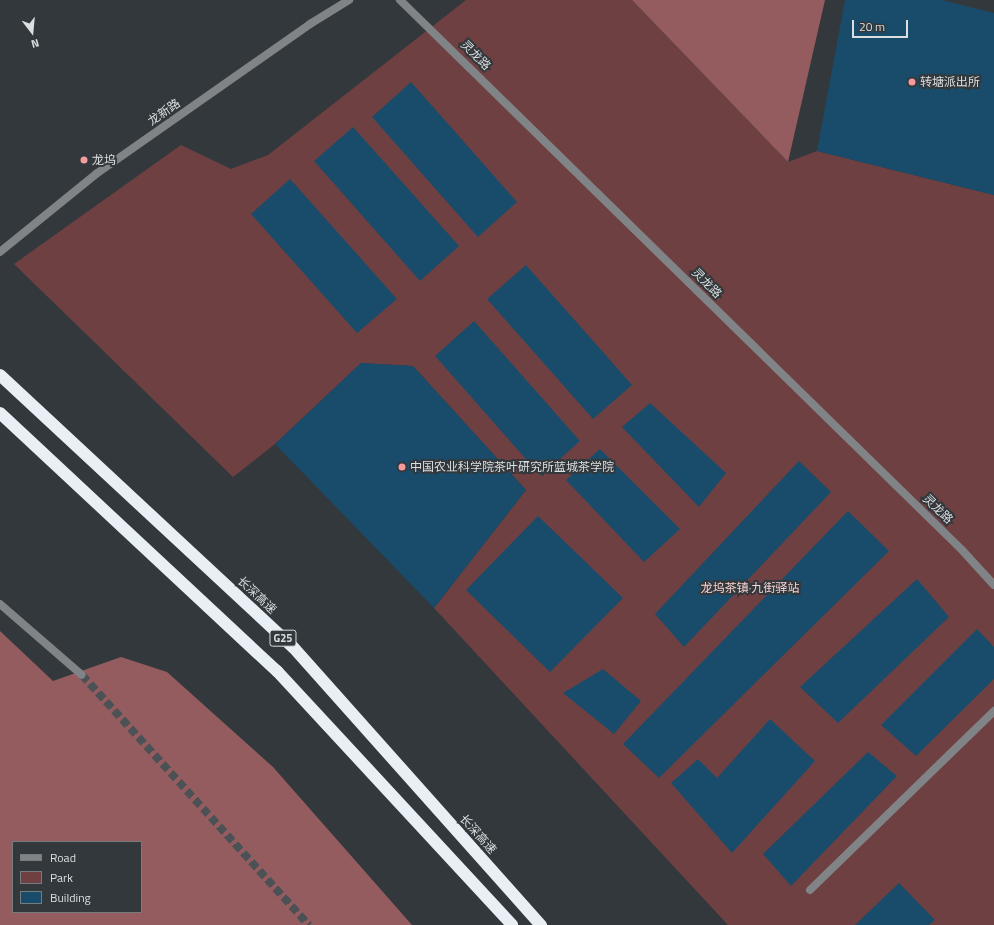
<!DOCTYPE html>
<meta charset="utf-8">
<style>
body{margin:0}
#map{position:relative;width:994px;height:925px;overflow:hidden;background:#32383c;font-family:"Titillium Web","Noto Sans SC",sans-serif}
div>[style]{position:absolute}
.green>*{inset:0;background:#6f4042}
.forest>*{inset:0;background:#945c5e}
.building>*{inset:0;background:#194c6a}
.tertiary-tunnel>*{height:8px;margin-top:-4px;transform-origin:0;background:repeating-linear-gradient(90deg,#4b5155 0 8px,transparent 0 12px)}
.service>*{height:8px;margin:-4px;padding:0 4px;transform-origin:4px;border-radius:4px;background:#818486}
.tertiary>*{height:8px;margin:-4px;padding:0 4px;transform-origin:4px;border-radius:4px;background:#818486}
.motorway>*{height:12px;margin:-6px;padding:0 6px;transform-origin:6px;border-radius:6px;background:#e8eff5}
.dots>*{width:11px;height:11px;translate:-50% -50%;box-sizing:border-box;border:2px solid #32383c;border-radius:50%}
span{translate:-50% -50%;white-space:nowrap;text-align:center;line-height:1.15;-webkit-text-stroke:4px #32383c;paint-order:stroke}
.shield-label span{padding:1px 3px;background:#32383c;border:1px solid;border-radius:3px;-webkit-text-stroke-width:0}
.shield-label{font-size:11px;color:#dbdfe1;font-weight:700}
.street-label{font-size:12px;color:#dbdfe1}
.poi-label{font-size:12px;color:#dbdfe1}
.left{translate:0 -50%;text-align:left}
.park-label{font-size:12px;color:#f6d1d1}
.legend{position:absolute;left:12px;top:841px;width:130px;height:72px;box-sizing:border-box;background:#32383c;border:1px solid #767b7e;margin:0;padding:5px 7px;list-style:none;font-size:12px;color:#dbdfe1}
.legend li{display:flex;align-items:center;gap:8px;height:20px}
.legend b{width:20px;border:1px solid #767b7e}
.north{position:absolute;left:12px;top:12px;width:40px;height:40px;-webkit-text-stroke:3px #32383c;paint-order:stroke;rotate:164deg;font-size:11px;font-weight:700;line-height:16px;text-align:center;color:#dbdfe1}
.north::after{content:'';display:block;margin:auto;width:14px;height:18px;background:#dbdfe1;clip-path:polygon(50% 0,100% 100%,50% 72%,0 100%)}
.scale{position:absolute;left:852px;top:20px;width:56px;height:18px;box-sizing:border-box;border:2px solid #dbdfe1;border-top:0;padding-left:5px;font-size:12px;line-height:14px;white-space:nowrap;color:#dbdfe1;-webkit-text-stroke:3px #32383c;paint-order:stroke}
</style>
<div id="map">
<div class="green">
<i style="clip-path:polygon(466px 0,632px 0,788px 162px,817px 151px,994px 195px,994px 925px,728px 925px,434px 608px,526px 490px,413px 366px,361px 363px,275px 444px,233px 477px,14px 264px,181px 145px,231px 169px,268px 155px)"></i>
</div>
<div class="forest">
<i style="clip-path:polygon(632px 0,825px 0,788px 162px)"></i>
<i style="clip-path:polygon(evenodd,0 631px,53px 681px,121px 657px,167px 672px,273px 767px,412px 925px,0 925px,0 631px,13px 842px,141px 842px,141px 912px,13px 912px,13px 842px)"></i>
</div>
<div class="building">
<i style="clip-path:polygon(845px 0,942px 0,994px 13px,994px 195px,817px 151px)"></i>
<i style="clip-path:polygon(411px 82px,517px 202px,478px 237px,372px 117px)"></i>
<i style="clip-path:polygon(353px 127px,459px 246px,420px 281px,314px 161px)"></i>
<i style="clip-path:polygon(290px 179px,397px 299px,357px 333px,251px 214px)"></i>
<i style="clip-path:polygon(526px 265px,632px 385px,593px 419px,487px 299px)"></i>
<i style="clip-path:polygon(474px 321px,580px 441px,541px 476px,435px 356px)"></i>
<i style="clip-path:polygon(361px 363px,413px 366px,526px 490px,434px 608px,275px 444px)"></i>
<i style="clip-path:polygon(650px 403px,726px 473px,699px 507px,622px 427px)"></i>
<i style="clip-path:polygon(600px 449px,680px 529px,644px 562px,566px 480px)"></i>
<i style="clip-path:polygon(799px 461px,831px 492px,684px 647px,655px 614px)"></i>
<i style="clip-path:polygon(848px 511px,889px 551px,659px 778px,623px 744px)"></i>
<i style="clip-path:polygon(538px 516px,623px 598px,550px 672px,466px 590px)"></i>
<i style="clip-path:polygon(917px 579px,949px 617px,838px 723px,800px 687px)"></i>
<i style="clip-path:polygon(977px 629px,994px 647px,994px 679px,916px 756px,881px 725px)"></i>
<i style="clip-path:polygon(603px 669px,641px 701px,614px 734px,563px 693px)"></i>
<i style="clip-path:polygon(770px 719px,815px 761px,732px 853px,671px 783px,698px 759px,717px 778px)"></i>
<i style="clip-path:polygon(868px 752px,897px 776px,791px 886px,763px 854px)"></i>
<i style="clip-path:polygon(899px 883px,935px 920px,929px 925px,855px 925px)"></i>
</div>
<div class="tertiary-tunnel">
<i style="left:82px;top:675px;width:338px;rotate:47.8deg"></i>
</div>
<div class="service">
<i style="left:810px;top:890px;width:257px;rotate:-44.2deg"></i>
</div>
<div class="tertiary">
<i style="left:400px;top:0;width:786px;rotate:44.38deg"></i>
<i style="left:962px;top:550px;width:47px;rotate:47.6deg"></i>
<i style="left:0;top:252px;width:124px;rotate:-39.1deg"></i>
<i style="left:96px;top:174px;width:261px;rotate:-35deg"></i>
<i style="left:310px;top:24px;width:46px;rotate:-31.6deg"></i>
<i style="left:0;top:604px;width:108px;rotate:40.9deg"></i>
</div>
<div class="motorway">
<i style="left:0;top:375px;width:400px;rotate:42.9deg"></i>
<i style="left:293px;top:647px;width:373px;rotate:48.3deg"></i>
<i style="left:0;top:413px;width:379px;rotate:43deg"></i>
<i style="left:277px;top:671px;width:346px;rotate:47.2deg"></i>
</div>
<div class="dots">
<i style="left:912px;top:82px;background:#f59b9e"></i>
<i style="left:84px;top:160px;background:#f59b9e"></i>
<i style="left:402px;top:467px;background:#f59b9e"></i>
</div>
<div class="shield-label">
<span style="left:283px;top:638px">G25</span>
</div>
<div class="street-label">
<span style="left:476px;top:55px;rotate:45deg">灵龙路</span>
<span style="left:164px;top:112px;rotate:-35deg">龙新路</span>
<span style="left:707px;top:283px;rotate:45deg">灵龙路</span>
<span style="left:938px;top:509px;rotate:44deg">灵龙路</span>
<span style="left:257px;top:595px;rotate:43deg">长深高速</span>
<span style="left:478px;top:834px;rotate:48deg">长深高速</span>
</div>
<div class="poi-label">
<span class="left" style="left:920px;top:82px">转塘派出所</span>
<span class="left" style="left:92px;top:160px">龙坞</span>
<span class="left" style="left:410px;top:467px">中国农业科学院茶叶研究所蓝城茶学院</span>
</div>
<div class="park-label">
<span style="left:750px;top:588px">龙坞茶镇·九街驿站</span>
</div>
<ul class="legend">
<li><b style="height:5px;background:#818486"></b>Road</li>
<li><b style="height:11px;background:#6f4042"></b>Park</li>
<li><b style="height:11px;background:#194c6a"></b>Building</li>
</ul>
<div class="north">N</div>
<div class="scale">20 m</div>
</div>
